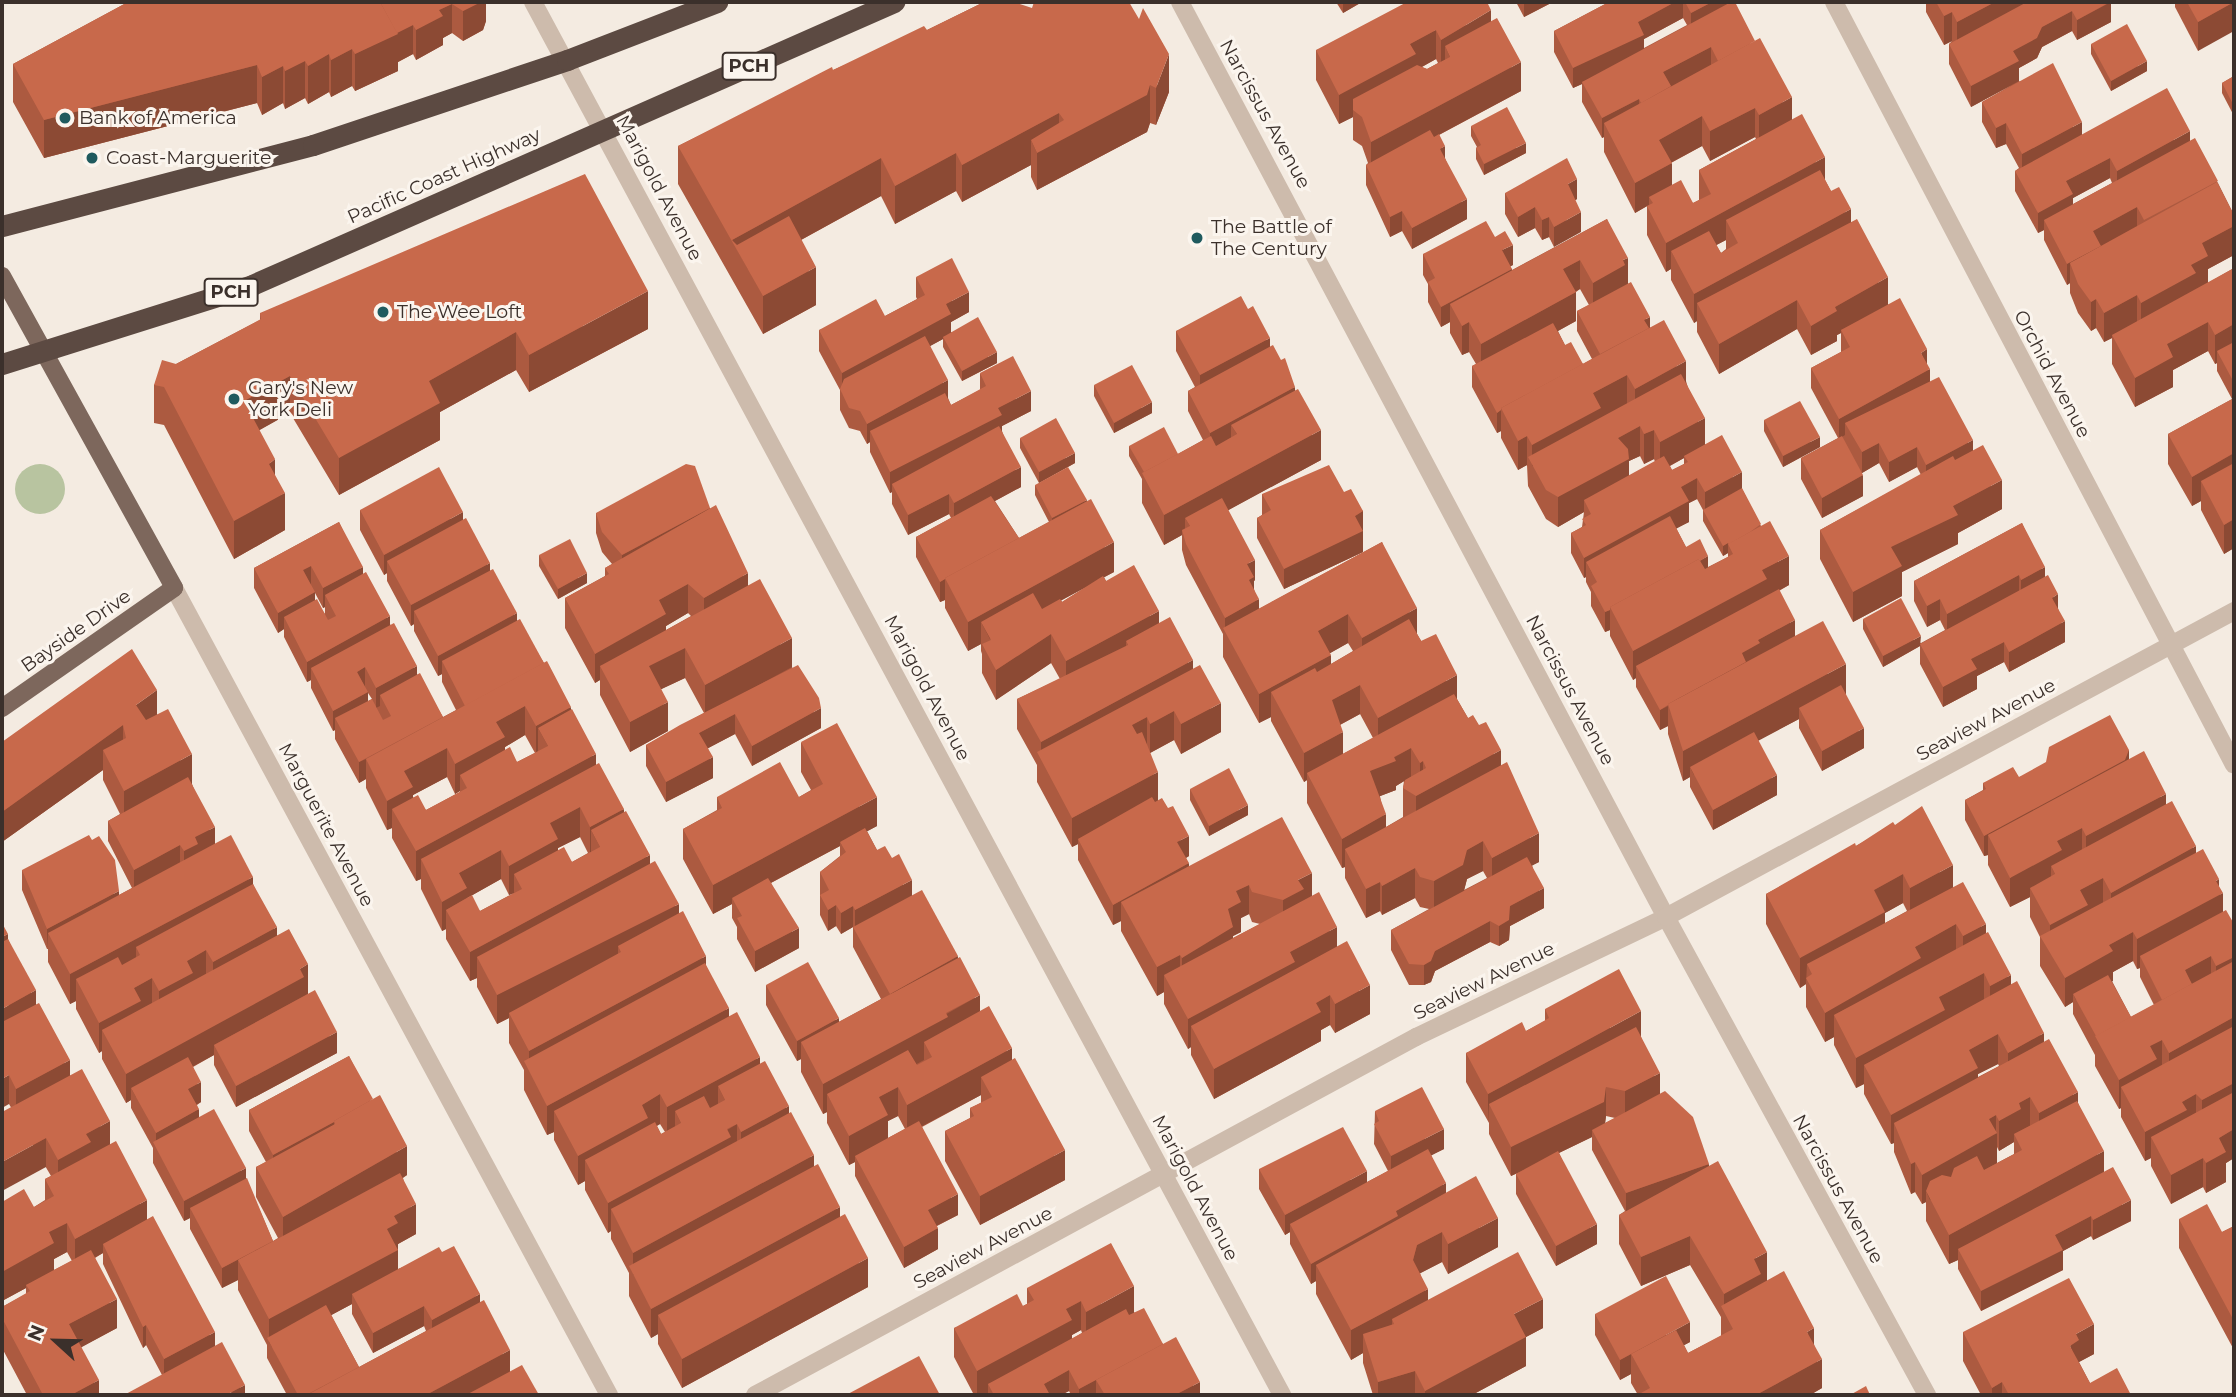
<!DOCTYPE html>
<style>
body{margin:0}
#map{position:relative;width:2236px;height:1397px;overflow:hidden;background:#f4ebe1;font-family:Montserrat,sans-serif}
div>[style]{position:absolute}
.green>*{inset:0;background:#b8c4a0}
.round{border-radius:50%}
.minor>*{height:18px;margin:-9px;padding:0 9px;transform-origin:9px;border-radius:9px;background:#cdbbac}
.major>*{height:18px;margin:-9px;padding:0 9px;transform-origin:9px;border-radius:9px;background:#7d675c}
.highway>*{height:21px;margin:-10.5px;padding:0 10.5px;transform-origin:10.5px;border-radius:10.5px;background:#5c4a42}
.wall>*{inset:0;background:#ac5a40}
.shaded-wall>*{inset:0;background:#8c4a34}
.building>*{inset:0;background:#c8694b}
.dots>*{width:19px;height:19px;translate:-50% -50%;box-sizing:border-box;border:4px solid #fbf5ee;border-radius:50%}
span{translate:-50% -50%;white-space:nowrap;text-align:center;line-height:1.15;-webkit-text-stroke:6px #fbf5ee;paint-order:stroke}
.shield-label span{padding:2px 5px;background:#fbf5ee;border:2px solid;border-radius:5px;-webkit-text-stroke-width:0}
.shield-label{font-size:18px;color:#3b302b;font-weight:700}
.street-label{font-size:19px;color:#3b302b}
.poi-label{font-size:19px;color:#3b302b}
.left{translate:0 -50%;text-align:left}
.frame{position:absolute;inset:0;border:4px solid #3b302b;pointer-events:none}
.north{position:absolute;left:21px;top:1306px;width:70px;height:70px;-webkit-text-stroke:5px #fbf5ee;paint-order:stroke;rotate:292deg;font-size:19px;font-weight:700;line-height:28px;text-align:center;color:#3b302b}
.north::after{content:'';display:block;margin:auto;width:24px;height:32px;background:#3b302b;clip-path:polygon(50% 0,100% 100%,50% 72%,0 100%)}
</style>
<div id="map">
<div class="green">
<i class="round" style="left:15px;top:464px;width:50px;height:50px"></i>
</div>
<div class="minor">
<i style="left:533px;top:2px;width:1582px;rotate:61.73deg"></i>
<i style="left:1180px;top:2px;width:1036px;rotate:62.03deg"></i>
<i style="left:1666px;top:917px;width:545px;rotate:61.36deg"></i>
<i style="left:1834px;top:2px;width:861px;rotate:62.33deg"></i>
<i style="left:174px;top:588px;width:917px;rotate:61.67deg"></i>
<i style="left:755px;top:1395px;width:752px;rotate:-28.44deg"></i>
<i style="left:1416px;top:1037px;width:277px;rotate:-25.6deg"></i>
<i style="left:1666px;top:917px;width:645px;rotate:-28.31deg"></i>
</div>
<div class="major">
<i style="left:2px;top:276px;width:356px;rotate:61.1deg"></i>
<i style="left:174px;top:588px;width:210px;rotate:145.1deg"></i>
</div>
<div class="highway">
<i style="left:2px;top:226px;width:321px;rotate:-14.6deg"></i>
<i style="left:313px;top:145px;width:268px;rotate:-18.5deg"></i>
<i style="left:567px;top:60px;width:161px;rotate:-21.1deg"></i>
<i style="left:2px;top:364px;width:262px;rotate:-17.5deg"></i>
<i style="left:252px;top:285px;width:702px;rotate:-23.79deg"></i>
</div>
<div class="wall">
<i style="clip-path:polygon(128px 2px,486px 2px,486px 21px,483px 30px,463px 41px,452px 33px,443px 38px,443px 45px,416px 60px,413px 54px,398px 62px,398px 71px,355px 91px,352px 86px,331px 97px,329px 92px,308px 104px,305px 98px,285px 109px,283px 103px,262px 115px,257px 103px,44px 158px,13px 102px,13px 64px)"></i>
<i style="clip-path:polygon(984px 2px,1169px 92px,1156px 125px,1150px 123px,1147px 132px,1037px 190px,1031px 177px,1031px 165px,962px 202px,956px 191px,895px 224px,881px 196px,801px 240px,816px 305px,763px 334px,678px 184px,678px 146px,833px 70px,927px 30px)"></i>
<i style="clip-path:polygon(1336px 2px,1362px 2px,1343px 13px)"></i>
<i style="clip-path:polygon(1516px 2px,1553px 2px,1524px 17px)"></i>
<i style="clip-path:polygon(evenodd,1609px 2px,1728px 2px,1792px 120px,1831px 191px,1851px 222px,1888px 304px,1927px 365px,1930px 382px,1973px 451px,2002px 509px,1958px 533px,1958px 544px,1902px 572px,1902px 596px,1853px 622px,1820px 559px,1820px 530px,1921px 475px,1917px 467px,1889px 482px,1879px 463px,1862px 473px,1863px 496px,1822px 518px,1801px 479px,1801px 458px,1838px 438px,1811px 388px,1811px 368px,1841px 352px,1841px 333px,1837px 335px,1837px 341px,1811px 355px,1797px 329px,1719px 374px,1697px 332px,1697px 321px,1694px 323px,1671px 280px,1671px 269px,1666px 272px,1647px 235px,1647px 206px,1635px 213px,1604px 152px,1604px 137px,1602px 138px,1582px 102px,1582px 84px,1573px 88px,1554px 52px,1554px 31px,1609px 2px,1683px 18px,1687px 25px,1644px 48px,1644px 39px,1683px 18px,1609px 2px,1755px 137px,1756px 139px,1699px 170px,1699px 200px,1693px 203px,1672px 185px,1671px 163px,1702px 146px,1710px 161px,1755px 137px,1609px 2px,1726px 240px,1726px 249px,1721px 253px,1716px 245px,1726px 240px)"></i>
<i style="clip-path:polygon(evenodd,1922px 2px,2111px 2px,2111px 22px,2077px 40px,2072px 31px,2042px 47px,2037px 58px,2019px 68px,2019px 81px,2082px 135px,2190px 141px,2218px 183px,2234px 215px,2234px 255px,2208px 269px,2208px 283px,2234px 268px,2232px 399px,2217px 371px,2217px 363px,2215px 364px,2208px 351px,2173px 370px,2173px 387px,2135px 407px,2112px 364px,2112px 338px,2104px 342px,2096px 328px,2091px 331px,2078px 313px,2070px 293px,2070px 283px,2067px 285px,2044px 240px,2044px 230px,2038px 233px,2015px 191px,2015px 171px,2019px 168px,2006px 144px,1996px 148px,1982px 122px,1982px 102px,2012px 85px,1971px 107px,1949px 64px,1949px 44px,1952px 41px,1944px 45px,1926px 12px,1926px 2px,1923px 4px,1922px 2px,2110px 178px,2112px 183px,2073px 204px,2073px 198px,2110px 178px)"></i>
<i style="clip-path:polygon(2175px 2px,2234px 2px,2198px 51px,2175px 7px)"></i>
<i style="clip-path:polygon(evenodd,1491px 21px,1521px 91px,1439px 135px,1445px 158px,1467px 219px,1412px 249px,1402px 231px,1390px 237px,1366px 185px,1366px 165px,1368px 163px,1362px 146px,1353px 140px,1353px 117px,1339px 124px,1316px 80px,1316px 50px,1491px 21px,1436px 59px,1438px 63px,1427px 69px,1422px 67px,1436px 59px)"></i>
<i style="clip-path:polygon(2091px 44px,2147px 71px,2111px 91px,2091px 54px)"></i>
<i style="clip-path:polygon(2234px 76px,2234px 116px,2222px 93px,2222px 83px)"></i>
<i style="clip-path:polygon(1471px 126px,1526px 153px,1484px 175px,1476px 159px,1476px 148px,1477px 147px,1471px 136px)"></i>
<i style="clip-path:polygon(1505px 193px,1577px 199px,1575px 200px,1554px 247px,1549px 237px,1542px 240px,1535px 228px,1518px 237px,1505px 214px)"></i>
<i style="clip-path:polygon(evenodd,1607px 219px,1628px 283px,1650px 327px,1686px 381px,1705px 444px,1742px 489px,1761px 526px,1789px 585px,1779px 591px,1795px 636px,1845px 694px,1864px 748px,1822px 771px,1799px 728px,1799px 719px,1758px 740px,1777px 795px,1713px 830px,1690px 787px,1690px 777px,1683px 781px,1668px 734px,1668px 726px,1660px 730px,1636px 687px,1636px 678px,1633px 680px,1610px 636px,1610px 630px,1605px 632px,1591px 606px,1591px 592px,1586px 582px,1586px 577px,1584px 578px,1571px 553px,1571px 533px,1582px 527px,1584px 512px,1558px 527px,1546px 519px,1528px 486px,1527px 465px,1518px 470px,1501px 438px,1501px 431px,1497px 433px,1472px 387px,1472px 366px,1476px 364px,1469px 352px,1462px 355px,1450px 333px,1450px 322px,1441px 327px,1428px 302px,1428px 284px,1423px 275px,1423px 254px,1495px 237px,1513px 265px,1510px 266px,1512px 270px,1607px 219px,1580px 289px,1589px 305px,1577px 311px,1577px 331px,1592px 359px,1583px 364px,1565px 345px,1558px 331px,1576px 321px,1576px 292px,1580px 289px,1607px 219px,1640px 456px,1644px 464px,1654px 459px,1655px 462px,1629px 476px,1629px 461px,1640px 456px,1607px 219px,1684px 458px,1684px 464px,1672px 470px,1670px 466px,1684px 458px,1607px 219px,1697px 499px,1703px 510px,1703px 521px,1723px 556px,1728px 553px,1728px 557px,1708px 567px,1686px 547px,1676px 528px,1689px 522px,1689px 503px,1697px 499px)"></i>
<i style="clip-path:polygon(evenodd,916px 277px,969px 312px,951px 322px,951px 332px,997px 363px,962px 381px,943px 347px,943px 339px,930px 346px,948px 398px,951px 405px,980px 390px,980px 373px,1031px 411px,1002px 426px,1002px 431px,1021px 487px,995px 501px,1019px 538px,1049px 522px,1035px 495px,1035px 485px,1087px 502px,1114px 572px,1104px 577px,1106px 581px,1159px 624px,1193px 669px,1221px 732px,1181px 754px,1174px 740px,1150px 753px,1158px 800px,1189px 856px,1186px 858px,1189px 866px,1312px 896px,1370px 1014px,1335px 1033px,1330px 1025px,1321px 1030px,1321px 1041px,1214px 1099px,1191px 1055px,1191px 1047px,1188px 1049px,1164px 1004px,1164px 992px,1157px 996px,1121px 931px,1121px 921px,1113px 925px,1078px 860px,1078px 844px,1072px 847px,1037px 782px,1037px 765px,1017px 729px,1017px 699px,1060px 679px,1051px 663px,996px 700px,982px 673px,982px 654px,981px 651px,981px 644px,968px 651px,945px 608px,945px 600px,940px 602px,916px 557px,916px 537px,951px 518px,949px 514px,908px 535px,892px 504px,892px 492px,890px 493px,870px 452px,870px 442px,867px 444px,860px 431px,849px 428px,840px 410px,840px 390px,819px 351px,819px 330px,885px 316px,917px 299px,916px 297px,916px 277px,1086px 587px,1062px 602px,1061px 600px,1086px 587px,916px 277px,1249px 914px,1252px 922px,1260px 924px,1233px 938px,1233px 936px,1241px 932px,1241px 918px,1249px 914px)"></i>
<i style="clip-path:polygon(evenodd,1248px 309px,1295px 390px,1321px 460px,1228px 510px,1255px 580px,1254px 581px,1254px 589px,1259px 609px,1382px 542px,1417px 634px,1457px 699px,1468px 718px,1501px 765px,1539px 862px,1532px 865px,1544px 908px,1510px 926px,1509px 940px,1499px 946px,1490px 942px,1435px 971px,1431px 982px,1424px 985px,1409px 985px,1391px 950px,1391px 930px,1429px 909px,1420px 907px,1415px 898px,1382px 915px,1380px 911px,1366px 918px,1345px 878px,1345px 867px,1342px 868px,1307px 803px,1307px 780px,1304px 782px,1271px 721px,1271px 717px,1259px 723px,1223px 657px,1223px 634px,1186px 565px,1182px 550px,1182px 535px,1164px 545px,1142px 503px,1142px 479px,1129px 456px,1129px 446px,1178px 454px,1203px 440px,1188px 411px,1188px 391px,1195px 387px,1176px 351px,1176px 331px,1248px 309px,1348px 643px,1353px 651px,1331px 664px,1330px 653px,1348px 643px,1248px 309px,1360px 714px,1373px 738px,1343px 754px,1340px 725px,1360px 714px,1248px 309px,1404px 781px,1403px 788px,1403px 817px,1386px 827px,1380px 796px,1396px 790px,1396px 786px,1404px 781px,1248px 309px,1483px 871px,1487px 878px,1464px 890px,1467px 879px,1483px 871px)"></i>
<i style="clip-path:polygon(260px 313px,648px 329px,529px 392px,516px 370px,440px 412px,440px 440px,339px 495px,290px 413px,259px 430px,275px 476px,285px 530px,234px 559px,164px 425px,154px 423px,154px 385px,176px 364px,260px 320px)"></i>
<i style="clip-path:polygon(1094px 385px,1152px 413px,1114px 433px,1094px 396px)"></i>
<i style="clip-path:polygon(2234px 398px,2234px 548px,2224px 554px,2201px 510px,2201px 501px,2192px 506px,2168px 464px,2168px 434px)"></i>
<i style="clip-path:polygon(1764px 420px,1820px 447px,1783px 467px,1764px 431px)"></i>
<i style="clip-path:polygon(1020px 438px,1075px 463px,1039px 483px,1020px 448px)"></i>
<i style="clip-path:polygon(1344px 492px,1363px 511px,1363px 552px,1284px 589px,1257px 538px,1257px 518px,1262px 515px,1262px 494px)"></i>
<i style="clip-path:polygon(evenodd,710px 508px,748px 585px,792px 667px,821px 728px,752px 766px,735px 734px,708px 748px,713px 778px,666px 802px,646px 766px,646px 745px,704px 713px,685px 678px,661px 689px,668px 731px,630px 752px,600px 695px,600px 680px,595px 683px,565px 628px,565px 598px,605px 576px,605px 568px,612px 564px,602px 552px,596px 533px,596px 513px,710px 508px,688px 613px,691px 616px,666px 630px,666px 626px,688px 613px)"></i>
<i style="clip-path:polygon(evenodd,360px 510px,463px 520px,517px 620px,544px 663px,571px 710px,596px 765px,624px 812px,650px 864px,679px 913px,706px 966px,729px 1016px,760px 1064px,789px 1113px,814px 1166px,840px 1217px,868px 1287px,682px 1388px,658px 1344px,658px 1334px,651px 1338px,629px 1296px,629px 1273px,611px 1239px,611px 1231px,608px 1233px,585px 1190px,585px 1181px,578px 1185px,554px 1140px,554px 1132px,547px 1135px,524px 1090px,524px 1070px,509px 1043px,509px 1018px,497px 1024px,477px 987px,477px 978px,470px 981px,446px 939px,446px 929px,442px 931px,421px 889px,421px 879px,416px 881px,392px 838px,392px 828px,387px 830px,366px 788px,366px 779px,359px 783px,335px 739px,335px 730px,333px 731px,311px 688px,311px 680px,307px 682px,284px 637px,284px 629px,278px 633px,254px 588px,254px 568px,339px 522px,363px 574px,417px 674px,443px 717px,456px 710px,442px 682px,442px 674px,438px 676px,414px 631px,414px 624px,411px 626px,387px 581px,387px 573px,384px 575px,360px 530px,360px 510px,315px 593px,323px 608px,325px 607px,325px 614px,315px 600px,315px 593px,360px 510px,368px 693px,372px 699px,368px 701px,368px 693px,360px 510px,525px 735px,535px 753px,517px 762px,505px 750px,505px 747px,525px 735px,360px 510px,447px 777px,455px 794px,460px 791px,460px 792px,426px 810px,413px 797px,413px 795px,447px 777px,360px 510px,580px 837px,588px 853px,572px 862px,558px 850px,558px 848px,580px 837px,360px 510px,501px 879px,509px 895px,514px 893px,480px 911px,467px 898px,501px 879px,360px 510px,660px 1124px,665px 1132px,661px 1134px,657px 1126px,660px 1124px)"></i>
<i style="clip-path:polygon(2022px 523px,2058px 608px,2065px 642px,2009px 672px,2004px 662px,1977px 676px,1977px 689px,1943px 707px,1920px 664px,1920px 646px,1883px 667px,1863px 629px,1863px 619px,1921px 643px,1945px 630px,1940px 620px,1927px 627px,1914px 601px,1914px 581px)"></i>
<i style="clip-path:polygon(539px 555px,587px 583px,558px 599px,539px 566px)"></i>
<i style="clip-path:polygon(evenodd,157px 714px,192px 784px,215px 844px,253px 884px,277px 935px,308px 994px,337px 1053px,236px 1107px,214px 1065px,214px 1055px,193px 1067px,201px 1102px,197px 1105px,199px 1118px,246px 1178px,273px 1241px,278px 1238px,256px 1197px,256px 1167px,266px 1162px,249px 1131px,249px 1110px,349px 1056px,407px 1175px,403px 1178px,416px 1234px,398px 1244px,398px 1269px,442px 1252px,480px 1302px,510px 1372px,539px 1395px,287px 1395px,267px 1358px,267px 1345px,238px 1290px,238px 1280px,222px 1288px,190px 1229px,190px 1218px,184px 1221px,153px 1163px,153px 1148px,131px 1108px,131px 1100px,126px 1103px,102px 1059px,102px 1051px,99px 1053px,76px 1009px,76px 1001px,70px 1004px,48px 962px,48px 949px,47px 949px,22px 890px,22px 870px,119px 895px,132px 888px,108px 841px,108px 821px,120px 814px,103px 780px,103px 770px,2px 842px,2px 742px,157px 714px,352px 1304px,352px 1314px,373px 1353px,424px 1326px,426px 1331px,359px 1367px,331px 1315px,352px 1304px)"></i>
<i style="clip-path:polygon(evenodd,801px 742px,877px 826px,867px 831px,877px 850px,958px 958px,980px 1011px,1012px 1060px,1065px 1180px,980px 1225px,945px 1161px,945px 1131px,970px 1118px,970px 1108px,981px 1103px,981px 1095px,922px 1127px,958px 1215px,937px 1226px,938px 1249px,904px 1268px,855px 1176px,855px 1162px,849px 1165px,827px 1123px,827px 1112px,823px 1114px,801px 1072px,801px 1059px,797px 1061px,766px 1005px,766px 985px,839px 1022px,881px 999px,853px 947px,853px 927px,841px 934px,836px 926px,828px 931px,820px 915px,820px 872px,840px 856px,840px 846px,771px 883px,799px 948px,755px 972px,737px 939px,737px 927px,732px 918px,732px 904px,713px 914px,683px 859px,683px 829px,717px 810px,717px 797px,799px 797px,811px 790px,801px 772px,801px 742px,898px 1116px,905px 1129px,888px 1138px,888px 1121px,898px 1116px)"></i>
<i style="clip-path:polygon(evenodd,2129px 759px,2166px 804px,2196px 853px,2219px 887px,2223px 912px,2234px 924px,2234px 1158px,2226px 1163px,2226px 1182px,2206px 1193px,2203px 1187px,2171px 1204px,2151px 1166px,2151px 1158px,2145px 1161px,2121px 1117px,2121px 1108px,2119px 1109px,2095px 1066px,2095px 1055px,2073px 1014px,2073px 1002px,2065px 1007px,2040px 966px,2040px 937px,2030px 917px,2030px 897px,2010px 907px,1988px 865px,1988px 855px,1984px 856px,1965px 820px,1965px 800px,1983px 790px,1983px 783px,2129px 759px,2133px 961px,2137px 969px,2140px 968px,2140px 977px,2154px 1005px,2131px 1017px,2112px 981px,2113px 981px,2113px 972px,2133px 961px)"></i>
<i style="clip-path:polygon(1190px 789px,1248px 815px,1209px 836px,1190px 800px)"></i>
<i style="clip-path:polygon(evenodd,1895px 825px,1953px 887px,1986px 933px,2011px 984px,2078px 1103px,2104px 1172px,2131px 1221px,2093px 1240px,2091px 1236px,2063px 1251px,2063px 1270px,1981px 1311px,1958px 1269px,1958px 1260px,1949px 1264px,1926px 1221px,1926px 1202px,1922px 1204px,1915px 1192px,1911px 1194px,1894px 1152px,1894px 1143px,1891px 1144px,1864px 1094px,1864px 1084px,1856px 1088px,1834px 1045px,1834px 1037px,1825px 1042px,1806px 1007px,1806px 984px,1800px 988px,1766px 924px,1766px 894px,1895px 825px,1903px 903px,1907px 911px,1885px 923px,1885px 913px,1903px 903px,1895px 825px,1998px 1064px,1999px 1066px,1978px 1077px,1978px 1074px,1998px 1064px,1895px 825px,2014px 1142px,2014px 1154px,1997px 1163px,1997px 1147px,1999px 1151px,2014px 1142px)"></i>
<i style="clip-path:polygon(evenodd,8px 939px,36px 1004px,70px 1075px,110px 1144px,147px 1219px,215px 1346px,245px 1395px,162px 1375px,146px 1345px,143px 1348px,103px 1264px,103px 1253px,95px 1258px,117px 1328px,81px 1347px,99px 1395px,27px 1395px,2px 1348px,2px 1307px,26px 1294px,26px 1288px,2px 1301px,2px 1202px,34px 1207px,45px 1200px,45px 1179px,51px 1176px,9px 1104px,8px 939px,67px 1252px,72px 1261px,54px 1270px,54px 1259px,67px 1252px)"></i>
<i style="clip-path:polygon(evenodd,1545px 1009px,1641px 1037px,1660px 1094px,1709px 1166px,1767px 1281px,1814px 1344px,1822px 1388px,1810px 1395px,1638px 1395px,1631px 1383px,1631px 1374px,1620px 1380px,1595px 1335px,1595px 1314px,1690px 1342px,1684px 1345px,1688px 1353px,1721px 1336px,1721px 1317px,1690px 1265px,1641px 1286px,1619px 1244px,1619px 1215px,1625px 1211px,1592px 1150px,1592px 1137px,1559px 1153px,1597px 1244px,1556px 1266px,1516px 1194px,1516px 1174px,1520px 1172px,1511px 1176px,1489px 1134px,1489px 1123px,1466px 1082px,1466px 1053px,1526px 1031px,1545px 1021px,1545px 1009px,1606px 1116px,1615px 1118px,1605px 1123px,1606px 1116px)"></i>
<i style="clip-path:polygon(1375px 1111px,1444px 1149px,1431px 1155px,1446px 1193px,1498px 1247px,1448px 1274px,1442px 1262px,1420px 1273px,1428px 1300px,1543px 1328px,1526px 1337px,1526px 1366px,1472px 1395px,1373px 1395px,1363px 1363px,1363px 1353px,1351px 1360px,1316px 1294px,1316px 1281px,1311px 1284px,1290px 1244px,1290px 1232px,1285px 1235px,1259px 1189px,1259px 1169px,1367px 1182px,1388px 1171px,1374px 1144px)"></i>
<i style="clip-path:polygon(2179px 1219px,2222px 1232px,2234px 1226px,2234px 1350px,2179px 1248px)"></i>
<i style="clip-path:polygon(evenodd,1027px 1288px,1134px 1312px,1163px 1344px,1200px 1395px,1071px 1395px,1069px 1391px,1061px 1395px,974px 1395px,954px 1357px,954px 1328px,1023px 1306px,1027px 1304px,1027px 1288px,1081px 1330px,1082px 1333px,1072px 1339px,1072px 1335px,1081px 1330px)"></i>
<i style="clip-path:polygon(1963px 1332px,2094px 1354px,2079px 1362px,2090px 1383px,2131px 1395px,1981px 1395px,1963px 1361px)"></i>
</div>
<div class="shaded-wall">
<i style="clip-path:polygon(481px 2px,486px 2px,486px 21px,483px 30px,463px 41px,463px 11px)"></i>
<i style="clip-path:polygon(1343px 2px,1362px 2px,1343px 13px)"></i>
<i style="clip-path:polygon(1524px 2px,1553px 2px,1524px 17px)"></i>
<i style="clip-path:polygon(1675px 2px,1683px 2px,1683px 18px,1644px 39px,1644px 55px,1582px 82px,1582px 84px,1573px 88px,1573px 68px,1638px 22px)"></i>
<i style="clip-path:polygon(1712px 2px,1728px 2px,1728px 13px,1691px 33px,1691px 13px)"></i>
<i style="clip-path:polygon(1995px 2px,2050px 2px,1957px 51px,1957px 22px)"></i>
<i style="clip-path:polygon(2111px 2px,2111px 22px,2077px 40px,2077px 20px)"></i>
<i style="clip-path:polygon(2234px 2px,2234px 31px,2198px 51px,2198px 22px)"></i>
<i style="clip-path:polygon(452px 4px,452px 33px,443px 38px,443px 45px,416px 60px,416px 30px,439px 10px)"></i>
<i style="clip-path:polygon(1491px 10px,1491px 39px,1450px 57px,1445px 46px,1445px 67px,1441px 69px,1441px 40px)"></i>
<i style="clip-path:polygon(2072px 11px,2072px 31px,2042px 47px,2037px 58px,2019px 68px,2019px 81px,1971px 107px,1971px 86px,2042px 27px)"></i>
<i style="clip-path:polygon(1952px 12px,1952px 41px,1944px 45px,1944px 16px)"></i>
<i style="clip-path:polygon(413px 25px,413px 54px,398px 62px,398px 71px,355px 91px,355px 54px)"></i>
<i style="clip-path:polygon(1436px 30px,1436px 59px,1416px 70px,1353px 110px,1353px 117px,1339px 124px,1339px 95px,1410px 44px)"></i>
<i style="clip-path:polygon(1711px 47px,1711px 68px,1672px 88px,1663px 72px)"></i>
<i style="clip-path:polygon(352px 49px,352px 86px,331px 97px,331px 60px)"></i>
<i style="clip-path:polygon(329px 54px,329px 92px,308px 104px,308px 66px)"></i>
<i style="clip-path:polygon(1169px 54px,1169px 92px,1156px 125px,1156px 88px)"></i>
<i style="clip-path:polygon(305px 61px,305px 98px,285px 109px,285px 71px)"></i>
<i style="clip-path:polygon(2147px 61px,2147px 71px,2111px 91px,2111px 81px)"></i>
<i style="clip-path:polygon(1521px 62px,1521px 91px,1371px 171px,1371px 142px)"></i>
<i style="clip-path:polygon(257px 65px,257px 103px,44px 158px,44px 120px)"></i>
<i style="clip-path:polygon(283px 66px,283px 103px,262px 115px,262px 77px)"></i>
<i style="clip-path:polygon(1150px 85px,1150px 123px,1147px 132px,1037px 190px,1037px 153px,1031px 140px,1031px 165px,962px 202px,962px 165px,1059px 113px,1059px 141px)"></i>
<i style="clip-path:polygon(1792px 97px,1792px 127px,1759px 144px,1759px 115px)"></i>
<i style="clip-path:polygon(1639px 99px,1639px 119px,1604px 123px,1604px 137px,1602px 138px,1602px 118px)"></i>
<i style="clip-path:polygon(1755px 108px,1755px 137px,1710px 161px,1710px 131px)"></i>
<i style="clip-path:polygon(1702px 116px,1702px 146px,1659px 169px,1659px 140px)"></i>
<i style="clip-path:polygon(2082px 122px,2082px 142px,2022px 175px,2022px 154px)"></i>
<i style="clip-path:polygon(2006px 123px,2006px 144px,1996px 148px,1996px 128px)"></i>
<i style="clip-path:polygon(2190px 131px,2190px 152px,2117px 192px,2117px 171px)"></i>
<i style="clip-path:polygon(1526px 143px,1526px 153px,1484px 175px,1484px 164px)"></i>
<i style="clip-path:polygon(1445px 146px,1445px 167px,1440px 149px)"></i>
<i style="clip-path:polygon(956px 153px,956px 191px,895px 224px,895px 186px)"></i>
<i style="clip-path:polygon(1825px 157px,1825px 187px,1726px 220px,1726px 240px,1679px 265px,1671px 251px,1671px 269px,1666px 272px,1666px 243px)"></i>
<i style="clip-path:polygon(881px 158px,881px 196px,748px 269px,732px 240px)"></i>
<i style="clip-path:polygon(2110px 158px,2110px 178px,2073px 198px,2073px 214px,2044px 220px,2044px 230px,2038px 233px,2038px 213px,2066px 181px)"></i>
<i style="clip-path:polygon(1672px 163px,1672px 193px,1649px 197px,1649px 205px,1635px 213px,1635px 183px)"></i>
<i style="clip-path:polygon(1577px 179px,1577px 199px,1568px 205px,1568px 184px)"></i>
<i style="clip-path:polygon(1467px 199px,1467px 219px,1412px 249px,1412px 228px)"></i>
<i style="clip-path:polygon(1535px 207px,1535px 228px,1518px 237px,1518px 217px)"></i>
<i style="clip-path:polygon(2137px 207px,2137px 228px,2070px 263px,2070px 283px,2067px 285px,2067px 264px,2093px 231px)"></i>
<i style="clip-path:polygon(1851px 209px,1851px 238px,1697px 303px,1697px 321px,1694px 323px,1694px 294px)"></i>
<i style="clip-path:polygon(1402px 211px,1402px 231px,1390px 237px,1390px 217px)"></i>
<i style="clip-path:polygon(1581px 212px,1581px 232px,1554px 247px,1554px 227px)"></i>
<i style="clip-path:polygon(1549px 217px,1549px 237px,1542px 240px,1542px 220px)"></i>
<i style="clip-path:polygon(2234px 226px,2234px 255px,2208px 269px,2208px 285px,2141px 333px,2141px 303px,2191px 265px,2202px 243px)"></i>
<i style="clip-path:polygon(1513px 245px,1513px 265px,1502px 271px,1502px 250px)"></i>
<i style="clip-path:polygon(1628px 258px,1628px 287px,1593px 312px,1593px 283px,1623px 260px)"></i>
<i style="clip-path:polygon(1580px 260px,1580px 289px,1563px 298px,1563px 269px)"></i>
<i style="clip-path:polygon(816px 267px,816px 305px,763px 334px,763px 296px)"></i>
<i style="clip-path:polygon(1512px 269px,1512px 289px,1450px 304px,1450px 322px,1441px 327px,1441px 307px)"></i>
<i style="clip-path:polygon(1888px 277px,1888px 307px,1841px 330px,1841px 333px,1837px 335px,1837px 341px,1811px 355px,1811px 326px,1835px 307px)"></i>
<i style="clip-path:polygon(648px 291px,648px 329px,529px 392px,529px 355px)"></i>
<i style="clip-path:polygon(969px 292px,969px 312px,951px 322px,951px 334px,943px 337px,943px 339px,842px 394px,842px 373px,946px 304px)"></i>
<i style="clip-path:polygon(1576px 292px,1576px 321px,1481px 373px,1481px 344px)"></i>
<i style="clip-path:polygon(2137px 295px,2137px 324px,2112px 335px,2112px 338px,2104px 342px,2104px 313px)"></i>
<i style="clip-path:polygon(2096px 299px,2096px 328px,2091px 331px,2091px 302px)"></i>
<i style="clip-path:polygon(1797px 300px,1797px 329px,1719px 374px,1719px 344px)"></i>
<i style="clip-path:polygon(1650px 317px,1650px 331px,1644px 320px)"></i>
<i style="clip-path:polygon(1469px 322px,1469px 352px,1462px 355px,1462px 326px)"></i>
<i style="clip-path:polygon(2208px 322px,2208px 351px,2173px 370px,2173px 387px,2135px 407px,2135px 378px,2167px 344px)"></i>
<i style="clip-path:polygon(2234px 324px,2234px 353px,2217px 351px,2217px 363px,2215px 364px,2215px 335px)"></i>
<i style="clip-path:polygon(516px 332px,516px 370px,440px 412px,440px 440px,339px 495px,339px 458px,429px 381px)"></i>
<i style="clip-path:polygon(1270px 338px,1270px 358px,1200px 395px,1200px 375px)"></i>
<i style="clip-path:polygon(1927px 349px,1927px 369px,1921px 353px)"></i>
<i style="clip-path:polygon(997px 352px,997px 363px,962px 381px,962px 371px)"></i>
<i style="clip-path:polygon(1686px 361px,1686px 391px,1635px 419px,1635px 389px)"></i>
<i style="clip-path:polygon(1930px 369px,1930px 390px,1845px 423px,1845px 435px,1839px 439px,1839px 419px)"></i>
<i style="clip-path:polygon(1627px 375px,1627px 404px,1532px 466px,1532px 445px,1593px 393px)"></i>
<i style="clip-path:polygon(290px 376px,290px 413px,244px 439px,244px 401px)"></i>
<i style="clip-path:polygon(2234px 377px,2234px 398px,2232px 399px,2232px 379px)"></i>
<i style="clip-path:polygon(948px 380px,948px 400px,870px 431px,870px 442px,867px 444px,867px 424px)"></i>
<i style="clip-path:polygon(1295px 387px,1295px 407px,1237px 434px,1231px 425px,1231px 442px,1210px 454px,1210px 433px)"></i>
<i style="clip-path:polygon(1031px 391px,1031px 411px,1002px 426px,1002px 435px,892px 484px,892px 492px,890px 493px,890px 472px,998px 408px)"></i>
<i style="clip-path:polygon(1152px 402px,1152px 413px,1114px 433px,1114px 423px)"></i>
<i style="clip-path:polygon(1501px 410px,1501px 431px,1497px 433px,1497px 413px)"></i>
<i style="clip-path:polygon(1705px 418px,1705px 447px,1684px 456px,1684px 458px,1660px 471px,1660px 442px)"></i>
<i style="clip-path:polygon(1640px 426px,1640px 456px,1629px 461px,1629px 488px,1584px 500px,1584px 512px,1558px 527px,1558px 497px,1618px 438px)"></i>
<i style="clip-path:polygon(1321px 430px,1321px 460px,1190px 531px,1190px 526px,1185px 518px,1185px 533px,1182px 530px,1182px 535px,1164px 545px,1164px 515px)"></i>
<i style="clip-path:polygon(1654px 430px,1654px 459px,1644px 464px,1644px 434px)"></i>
<i style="clip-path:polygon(1527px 436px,1527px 465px,1518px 470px,1518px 441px)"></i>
<i style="clip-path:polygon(1820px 437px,1820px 447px,1783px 467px,1783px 456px)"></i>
<i style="clip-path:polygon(1973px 440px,1973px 460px,1926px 485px,1926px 465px)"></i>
<i style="clip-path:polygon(1879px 443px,1879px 463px,1862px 473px,1862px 452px)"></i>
<i style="clip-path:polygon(1917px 447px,1917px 467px,1889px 482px,1889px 462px)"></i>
<i style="clip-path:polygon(1075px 453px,1075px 463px,1039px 483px,1039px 472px)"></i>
<i style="clip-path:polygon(2234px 453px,2234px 483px,2201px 481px,2201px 501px,2192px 506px,2192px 477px)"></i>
<i style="clip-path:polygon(275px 459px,275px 497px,285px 493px,285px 530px,234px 559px,234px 521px,269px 464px)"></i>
<i style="clip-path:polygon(1021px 467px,1021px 487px,954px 523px,954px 503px)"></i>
<i style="clip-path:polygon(1742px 472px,1742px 492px,1705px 512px,1705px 492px)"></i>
<i style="clip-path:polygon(1863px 475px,1863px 496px,1822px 518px,1822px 498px)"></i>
<i style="clip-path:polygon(1697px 478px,1697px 499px,1689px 503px,1689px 522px,1592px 573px,1586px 562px,1586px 577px,1584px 578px,1584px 558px,1681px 487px)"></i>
<i style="clip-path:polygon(2002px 480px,2002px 509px,1958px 533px,1958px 544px,1902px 572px,1902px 596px,1853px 622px,1853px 592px,1891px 547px,1953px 506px)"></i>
<i style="clip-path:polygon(949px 494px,949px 514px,908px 535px,908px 515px)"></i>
<i style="clip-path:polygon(1087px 500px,1087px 510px,1052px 528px,1052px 518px)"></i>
<i style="clip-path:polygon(710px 508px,622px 575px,622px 555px)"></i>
<i style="clip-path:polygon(1363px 511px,1363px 552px,1284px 589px,1284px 569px,1355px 516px)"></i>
<i style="clip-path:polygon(463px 512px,463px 532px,387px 561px,387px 573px,384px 575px,384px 555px)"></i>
<i style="clip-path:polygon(2234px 519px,2234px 548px,2224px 554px,2224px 525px)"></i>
<i style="clip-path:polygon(1114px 542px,1114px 572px,990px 639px,981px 622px,981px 644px,968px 651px,968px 622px)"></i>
<i style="clip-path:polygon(1728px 543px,1728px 553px,1723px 556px,1723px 546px)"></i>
<i style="clip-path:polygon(1708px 556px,1708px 576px,1611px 609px)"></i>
<i style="clip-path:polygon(1789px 556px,1789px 585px,1636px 666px,1636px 678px,1633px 680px,1633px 651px,1762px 570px)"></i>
<i style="clip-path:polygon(1255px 560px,1255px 580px,1254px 581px,1254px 597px,1249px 600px,1247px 564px)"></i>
<i style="clip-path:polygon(490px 563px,490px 583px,414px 611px,414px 624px,411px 626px,411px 605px)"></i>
<i style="clip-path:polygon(311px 566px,311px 586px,303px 570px)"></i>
<i style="clip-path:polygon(363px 567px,363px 587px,325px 595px,325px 607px,323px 608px,323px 588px)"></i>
<i style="clip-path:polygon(2045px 567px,2045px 587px,2021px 600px,2021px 580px)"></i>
<i style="clip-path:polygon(587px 573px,587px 583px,558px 599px,558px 589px)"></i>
<i style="clip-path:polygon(748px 573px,748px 603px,704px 627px,704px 598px)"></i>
<i style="clip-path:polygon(2019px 575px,2019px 596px,1947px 635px,1947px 614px)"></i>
<i style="clip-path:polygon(945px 579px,945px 600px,940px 602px,940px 582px)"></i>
<i style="clip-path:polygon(688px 584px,688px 613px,666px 626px,666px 643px,600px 666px,600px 680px,595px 683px,595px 654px,659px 600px)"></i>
<i style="clip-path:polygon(315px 592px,315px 612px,284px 617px,284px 629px,278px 633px,278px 613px)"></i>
<i style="clip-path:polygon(2058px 594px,2058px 615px,2052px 598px)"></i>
<i style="clip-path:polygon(1259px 599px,1259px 620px,1225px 631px,1225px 618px)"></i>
<i style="clip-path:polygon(1940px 599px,1940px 620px,1927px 627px,1927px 606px)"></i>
<i style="clip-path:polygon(1417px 608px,1417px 637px,1362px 667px,1362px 638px)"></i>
<i style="clip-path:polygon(1610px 610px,1610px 630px,1605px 632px,1605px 612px)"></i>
<i style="clip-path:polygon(1159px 611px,1159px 640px,1128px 645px,1126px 641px,1126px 658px,1066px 690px,1066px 661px)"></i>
<i style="clip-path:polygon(517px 613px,517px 633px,442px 661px,442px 674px,438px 676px,438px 656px)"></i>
<i style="clip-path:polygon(1348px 614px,1348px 643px,1318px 660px,1318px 631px)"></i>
<i style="clip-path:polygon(390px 616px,390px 637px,311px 668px,311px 680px,307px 682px,307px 662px)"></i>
<i style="clip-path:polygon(1795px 620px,1795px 640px,1668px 705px,1758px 640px)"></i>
<i style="clip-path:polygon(2065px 621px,2065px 642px,2009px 672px,2009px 652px)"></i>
<i style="clip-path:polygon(1051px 634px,1051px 663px,996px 700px,996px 670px)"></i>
<i style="clip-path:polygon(1921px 636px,1920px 646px,1883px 667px,1883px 656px)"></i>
<i style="clip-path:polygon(792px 638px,792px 667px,705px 714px,705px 685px)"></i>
<i style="clip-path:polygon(2004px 642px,2004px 662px,1977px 676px,1977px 689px,1943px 707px,1943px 687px,1971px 659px)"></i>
<i style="clip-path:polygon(685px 648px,685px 678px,649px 695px,649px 666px)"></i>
<i style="clip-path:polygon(1331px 655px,1331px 684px,1271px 692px,1271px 717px,1259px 723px,1259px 694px)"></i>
<i style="clip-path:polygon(1193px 660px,1193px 689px,1041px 759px,1041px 742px)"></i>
<i style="clip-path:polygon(1846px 664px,1846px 694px,1799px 708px,1799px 719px,1694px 775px,1690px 767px,1690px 777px,1683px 781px,1683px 751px)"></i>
<i style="clip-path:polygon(417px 666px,417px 686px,380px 695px,380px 706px,376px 708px,376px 688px)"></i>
<i style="clip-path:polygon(365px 667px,365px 688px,357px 672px)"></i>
<i style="clip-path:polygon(1457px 675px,1457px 704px,1378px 748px,1378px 718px)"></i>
<i style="clip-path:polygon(1360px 685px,1360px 714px,1332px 729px,1332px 700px)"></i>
<i style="clip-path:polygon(157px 690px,157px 720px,136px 734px,136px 705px)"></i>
<i style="clip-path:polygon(368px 692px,368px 713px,335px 718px,335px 730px,333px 731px,333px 711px)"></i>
<i style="clip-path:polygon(668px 702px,668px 731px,630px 752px,630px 722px)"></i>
<i style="clip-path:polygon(1221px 703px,1221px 732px,1181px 754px,1181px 724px)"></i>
<i style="clip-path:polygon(525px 706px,525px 735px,505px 747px,505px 767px,460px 775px,460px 791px,455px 794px,455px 764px,496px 722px)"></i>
<i style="clip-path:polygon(1668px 706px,1668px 726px,1660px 730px,1660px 710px)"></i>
<i style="clip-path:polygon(571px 707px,571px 736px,548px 746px,538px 728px,538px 754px,536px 755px,536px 726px)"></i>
<i style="clip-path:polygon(821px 708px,821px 728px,752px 766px,752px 746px)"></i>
<i style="clip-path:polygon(1174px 711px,1174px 740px,1150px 753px,1150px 724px)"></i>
<i style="clip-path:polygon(735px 714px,735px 734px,699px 753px,699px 733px)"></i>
<i style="clip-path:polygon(1147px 717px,1147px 747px,1132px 755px,1132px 725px)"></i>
<i style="clip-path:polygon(123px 725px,123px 755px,103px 750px,103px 770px,2px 842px,2px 812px)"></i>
<i style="clip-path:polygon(1864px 728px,1864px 748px,1822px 771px,1822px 751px)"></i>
<i style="clip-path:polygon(1343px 732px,1343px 761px,1307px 773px,1307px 780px,1304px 782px,1304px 753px)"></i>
<i style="clip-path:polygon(447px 748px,447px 777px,413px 795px,413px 817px,392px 809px,392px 828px,387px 830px,387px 801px,404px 771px)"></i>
<i style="clip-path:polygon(1411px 748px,1411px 777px,1396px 786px,1396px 790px,1370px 800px,1370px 771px)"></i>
<i style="clip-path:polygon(1501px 750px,1501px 780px,1416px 826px,1416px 796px)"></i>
<i style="clip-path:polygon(2129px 750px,2129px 770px,1988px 835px,1988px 855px,1984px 856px,1984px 836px)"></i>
<i style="clip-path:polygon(192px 754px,192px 784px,124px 820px,124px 791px)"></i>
<i style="clip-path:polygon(596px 754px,596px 784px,421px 859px,421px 879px,416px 881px,416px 851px)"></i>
<i style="clip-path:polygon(713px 757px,713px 778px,666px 802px,666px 782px)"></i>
<i style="clip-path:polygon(366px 759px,366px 779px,359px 783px,359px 762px)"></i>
<i style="clip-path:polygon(1423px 761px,1423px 791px,1420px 793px,1420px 763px)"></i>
<i style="clip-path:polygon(1158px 772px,1158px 801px,1078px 839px,1078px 844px,1072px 847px,1072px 818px)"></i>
<i style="clip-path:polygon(1777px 775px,1777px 795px,1713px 830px,1713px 810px)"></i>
<i style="clip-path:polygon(2166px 794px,2166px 823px,2086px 866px,2086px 836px)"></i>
<i style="clip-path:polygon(877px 797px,877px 826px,842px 845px,840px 842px,840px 846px,735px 902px,732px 898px,732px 904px,713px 914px,713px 885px)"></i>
<i style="clip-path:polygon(1248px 805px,1248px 815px,1209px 836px,1209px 826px)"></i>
<i style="clip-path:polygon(580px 807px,580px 837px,558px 848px,558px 868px,514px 874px,514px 893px,509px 895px,509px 866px,550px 823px)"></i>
<i style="clip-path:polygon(624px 809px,624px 838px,600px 847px,591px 830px,591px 855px,590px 856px,590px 827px)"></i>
<i style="clip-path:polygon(1386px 814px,1386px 844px,1345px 849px,1345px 867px,1342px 868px,1342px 839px)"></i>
<i style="clip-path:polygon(215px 827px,215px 847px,184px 871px,184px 851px,195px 837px)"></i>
<i style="clip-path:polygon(2082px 828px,2082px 857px,2055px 874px,2051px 866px,2051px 886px,2030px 888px,2030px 897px,2010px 907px,2010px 878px,2057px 841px)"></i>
<i style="clip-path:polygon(1539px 833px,1539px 862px,1492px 887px,1492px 858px)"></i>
<i style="clip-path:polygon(1189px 836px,1189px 856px,1177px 863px,1177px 842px)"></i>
<i style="clip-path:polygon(1483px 841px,1483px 871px,1467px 879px,1463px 895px,1434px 910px,1434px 881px,1467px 850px)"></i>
<i style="clip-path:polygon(180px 845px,180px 865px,134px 891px,134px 870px)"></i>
<i style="clip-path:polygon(2196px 846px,2196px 876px,2111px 922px,2111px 893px)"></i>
<i style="clip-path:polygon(501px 850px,501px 879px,446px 910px,446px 929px,442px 931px,442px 902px,459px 873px)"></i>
<i style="clip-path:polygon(650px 855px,650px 885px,477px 957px,477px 978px,470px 981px,470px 952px)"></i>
<i style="clip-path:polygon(1189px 863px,1189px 884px,1121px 902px,1121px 921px,1113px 925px,1113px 905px)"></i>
<i style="clip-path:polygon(1953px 865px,1953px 894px,1910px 917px,1910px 888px)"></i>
<i style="clip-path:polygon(1415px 868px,1415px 898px,1382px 915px,1382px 886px)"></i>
<i style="clip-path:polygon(1312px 873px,1312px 902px,1283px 930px,1283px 900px,1298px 880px)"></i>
<i style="clip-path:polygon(1903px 874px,1903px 903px,1885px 913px,1885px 941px,1807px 964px,1806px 984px,1800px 988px,1800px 958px,1874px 890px)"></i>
<i style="clip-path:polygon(253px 877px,253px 906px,136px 947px,136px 969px,76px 979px,76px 1001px,70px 1004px,70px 974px)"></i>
<i style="clip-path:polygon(2103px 878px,2103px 907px,2050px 953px,2050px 925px,2080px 890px)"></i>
<i style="clip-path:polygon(2219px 879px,2219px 895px,2223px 893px,2223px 922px,2140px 956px,2140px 968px,2137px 969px,2137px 939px)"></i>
<i style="clip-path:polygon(912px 880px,912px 900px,855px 931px,855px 910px)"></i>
<i style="clip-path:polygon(1380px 882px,1380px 911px,1366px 918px,1366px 889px)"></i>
<i style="clip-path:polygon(1249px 885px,1249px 914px,1241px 918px,1241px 932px,1233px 936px,1233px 957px,1182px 988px,1182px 958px,1228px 909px,1236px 891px)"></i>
<i style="clip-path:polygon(1544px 888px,1544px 908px,1510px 926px,1509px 940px,1499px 946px,1499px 926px,1510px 906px)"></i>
<i style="clip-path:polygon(119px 891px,119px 911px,48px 933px,47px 949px,47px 929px)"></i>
<i style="clip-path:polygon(679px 904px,679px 934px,618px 946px,618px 964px,509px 1013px,509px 1018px,497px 1024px,497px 995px)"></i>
<i style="clip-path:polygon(836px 905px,836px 926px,828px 931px,828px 910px)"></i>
<i style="clip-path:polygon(853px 906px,853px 927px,841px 934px,841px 913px)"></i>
<i style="clip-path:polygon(1490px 921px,1490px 942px,1435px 971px,1431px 982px,1424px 985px,1424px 965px,1435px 951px)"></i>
<i style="clip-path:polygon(1956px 924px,1956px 953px,1834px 1015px,1834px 1037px,1825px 1042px,1825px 1013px,1915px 947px)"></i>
<i style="clip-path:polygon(1986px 924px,1986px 953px,1963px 966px,1963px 936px)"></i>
<i style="clip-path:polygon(277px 927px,277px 957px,213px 991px,213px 962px)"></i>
<i style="clip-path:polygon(1337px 927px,1337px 957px,1191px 1026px,1191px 1047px,1188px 1049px,1188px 1019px,1290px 952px)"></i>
<i style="clip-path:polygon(799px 928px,799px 948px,755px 972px,755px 951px)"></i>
<i style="clip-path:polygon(2133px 932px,2133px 961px,2113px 972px,2113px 981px,2076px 1000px,2073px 994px,2073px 1002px,2065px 1007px,2065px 978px,2109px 945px)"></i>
<i style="clip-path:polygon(8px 934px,8px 963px,2px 966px,2px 937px)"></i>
<i style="clip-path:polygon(206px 950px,206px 979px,159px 1021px,159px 991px,187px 961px)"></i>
<i style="clip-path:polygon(1180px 955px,1180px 984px,1164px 975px,1164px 992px,1157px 996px,1157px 967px)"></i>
<i style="clip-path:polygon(706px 956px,706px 985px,529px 1071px,529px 1051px)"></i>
<i style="clip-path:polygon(958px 956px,958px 976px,890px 994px)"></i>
<i style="clip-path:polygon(2211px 956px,2211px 976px,2193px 1006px,2185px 970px)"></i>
<i style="clip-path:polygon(2234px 957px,2234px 977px,2216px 986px,2216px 966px)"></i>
<i style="clip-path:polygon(308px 964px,308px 994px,214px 1045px,214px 1055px,136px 1097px,131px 1088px,131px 1100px,126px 1103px,126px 1074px)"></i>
<i style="clip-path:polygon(1984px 973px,1984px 1002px,1864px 1065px,1864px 1084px,1856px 1088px,1856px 1058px,1939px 997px)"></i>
<i style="clip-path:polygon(2011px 975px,2011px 1004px,1990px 1015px,1990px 986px)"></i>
<i style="clip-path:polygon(152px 978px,152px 1008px,102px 1030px,102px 1051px,99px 1053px,99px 1023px,134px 988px)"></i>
<i style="clip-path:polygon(1370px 985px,1370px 1014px,1335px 1033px,1335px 1004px)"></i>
<i style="clip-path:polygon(36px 990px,36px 1020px,2px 1038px,2px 1009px)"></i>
<i style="clip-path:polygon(980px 995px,980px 1024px,924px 1042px,924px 1060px,835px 1108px,827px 1094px,827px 1112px,823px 1114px,823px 1084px)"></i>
<i style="clip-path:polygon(1330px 995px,1330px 1025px,1321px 1030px,1321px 1041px,1214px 1099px,1214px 1069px,1316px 1003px)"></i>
<i style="clip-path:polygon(729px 1008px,729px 1037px,554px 1111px,554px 1132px,547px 1135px,547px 1106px)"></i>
<i style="clip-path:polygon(1641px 1011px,1641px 1040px,1489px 1104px,1488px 1123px,1488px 1094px)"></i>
<i style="clip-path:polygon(2234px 1017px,2234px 1046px,2169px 1082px,2169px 1053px)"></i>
<i style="clip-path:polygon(839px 1018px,839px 1038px,801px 1042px,801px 1059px,797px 1061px,797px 1041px)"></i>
<i style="clip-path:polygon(337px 1032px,337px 1053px,236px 1107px,236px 1086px)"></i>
<i style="clip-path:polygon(2044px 1033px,2044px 1063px,2008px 1083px,2008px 1053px)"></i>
<i style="clip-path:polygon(1998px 1034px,1998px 1064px,1978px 1074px,1978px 1097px,1894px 1123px,1894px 1143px,1891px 1144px,1891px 1115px,1969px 1050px)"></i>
<i style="clip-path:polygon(2162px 1040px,2162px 1070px,2121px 1087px,2121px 1108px,2119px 1109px,2119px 1080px,2150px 1046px)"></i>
<i style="clip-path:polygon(1012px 1048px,1012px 1078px,981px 1077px,981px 1095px,907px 1134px,907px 1105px)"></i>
<i style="clip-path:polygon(760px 1057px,760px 1086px,725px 1100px,718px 1086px,718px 1109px,681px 1123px,675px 1111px,675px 1132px,667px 1136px,667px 1107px)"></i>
<i style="clip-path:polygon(70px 1060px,70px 1090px,16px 1119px,16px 1089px)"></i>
<i style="clip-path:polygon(1660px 1073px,1660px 1102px,1625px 1120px,1625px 1091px)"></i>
<i style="clip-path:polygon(9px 1075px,9px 1104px,2px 1108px,2px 1079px)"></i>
<i style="clip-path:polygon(201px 1082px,201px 1102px,188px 1109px,188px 1089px)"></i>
<i style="clip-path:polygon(2234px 1083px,2234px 1112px,2202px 1130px,2202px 1100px)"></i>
<i style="clip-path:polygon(898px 1087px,898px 1116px,888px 1121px,888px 1144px,855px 1156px,855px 1162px,849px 1165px,849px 1136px,879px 1097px)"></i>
<i style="clip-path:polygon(1606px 1087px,1606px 1116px,1604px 1132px,1592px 1130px,1592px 1137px,1511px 1176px,1511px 1147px)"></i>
<i style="clip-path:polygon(2078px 1092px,2078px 1122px,2039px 1143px,2039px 1113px)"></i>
<i style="clip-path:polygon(660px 1094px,660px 1124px,648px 1130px,585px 1160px,585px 1181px,578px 1185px,578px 1156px,642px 1105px)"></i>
<i style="clip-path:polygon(2196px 1094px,2196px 1124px,2151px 1137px,2151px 1158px,2145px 1161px,2145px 1132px,2182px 1102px)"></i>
<i style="clip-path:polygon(2030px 1097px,2030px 1126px,2014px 1134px,2014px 1142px,1999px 1151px,1999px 1121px,2019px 1103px)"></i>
<i style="clip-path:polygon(789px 1106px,789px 1135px,741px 1161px,741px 1132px)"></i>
<i style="clip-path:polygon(199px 1109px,199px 1129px,156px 1147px,156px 1133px)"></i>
<i style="clip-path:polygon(1996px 1115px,1996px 1134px,1997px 1133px,1997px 1163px,1930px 1200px,1926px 1191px,1926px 1202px,1922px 1204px,1922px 1175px,1989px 1119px)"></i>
<i style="clip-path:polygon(110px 1121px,110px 1151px,58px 1189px,58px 1160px,86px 1134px)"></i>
<i style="clip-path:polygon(334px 1122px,334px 1143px,273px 1175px,273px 1155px)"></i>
<i style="clip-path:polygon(737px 1124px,737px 1153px,611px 1209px,611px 1231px,608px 1233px,608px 1203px)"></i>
<i style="clip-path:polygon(1444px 1129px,1444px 1149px,1391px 1176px,1391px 1156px)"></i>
<i style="clip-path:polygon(2234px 1129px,2234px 1158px,2226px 1163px,2226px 1182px,2206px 1193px,2206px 1163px,2219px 1138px)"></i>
<i style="clip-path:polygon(46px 1138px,46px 1167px,2px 1191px,2px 1162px)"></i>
<i style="clip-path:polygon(407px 1146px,407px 1175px,283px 1247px,283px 1217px)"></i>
<i style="clip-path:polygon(1065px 1150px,1065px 1180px,980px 1225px,980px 1196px)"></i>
<i style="clip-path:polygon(2104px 1151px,2104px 1180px,1958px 1249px,1958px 1260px,1949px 1264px,1949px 1235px)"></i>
<i style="clip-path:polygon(814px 1155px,814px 1185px,633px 1275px,633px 1253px)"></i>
<i style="clip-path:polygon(2203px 1158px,2203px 1187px,2171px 1204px,2171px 1175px)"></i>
<i style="clip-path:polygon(1915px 1162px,1915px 1192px,1911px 1194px,1911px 1164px)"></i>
<i style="clip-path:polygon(1709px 1164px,1709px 1185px,1626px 1214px,1626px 1193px)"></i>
<i style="clip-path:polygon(246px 1168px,246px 1188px,190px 1208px,190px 1218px,184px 1221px,184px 1201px)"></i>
<i style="clip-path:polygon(1367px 1171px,1367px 1191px,1290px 1224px,1290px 1232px,1285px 1235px,1285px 1215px)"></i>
<i style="clip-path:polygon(1446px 1183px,1446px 1203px,1316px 1265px,1316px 1281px,1311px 1284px,1311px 1264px,1396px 1211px)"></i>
<i style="clip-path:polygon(958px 1194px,958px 1215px,928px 1230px,928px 1210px)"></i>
<i style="clip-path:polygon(147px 1200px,147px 1229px,103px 1244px,103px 1253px,75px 1268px,75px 1239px)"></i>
<i style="clip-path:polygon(2131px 1200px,2131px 1221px,2093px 1240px,2093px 1220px)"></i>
<i style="clip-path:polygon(416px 1204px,416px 1234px,398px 1244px,398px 1279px,352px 1294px,352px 1304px,272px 1347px,269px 1342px,269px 1319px,387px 1229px,394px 1216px)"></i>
<i style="clip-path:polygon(840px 1207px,840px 1236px,658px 1315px,658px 1334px,651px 1338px,651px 1309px)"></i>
<i style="clip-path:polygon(2091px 1216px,2091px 1236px,2063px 1251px,2063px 1270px,1981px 1311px,1981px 1291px,2055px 1235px)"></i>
<i style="clip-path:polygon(1498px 1218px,1498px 1247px,1448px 1274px,1448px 1244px)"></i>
<i style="clip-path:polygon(67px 1223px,67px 1252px,54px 1259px,54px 1273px,26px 1285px,26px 1288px,2px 1301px,2px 1272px,49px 1232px)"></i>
<i style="clip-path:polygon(1597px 1224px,1597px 1244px,1556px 1266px,1556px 1246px)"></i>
<i style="clip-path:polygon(938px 1228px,938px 1249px,904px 1268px,904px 1247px)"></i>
<i style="clip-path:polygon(1442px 1232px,1442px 1262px,1417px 1275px,1413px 1260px,1417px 1245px)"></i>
<i style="clip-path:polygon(1690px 1236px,1690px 1265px,1641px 1286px,1641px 1257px)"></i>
<i style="clip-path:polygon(273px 1241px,238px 1260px,238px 1280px,222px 1288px,222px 1268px)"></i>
<i style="clip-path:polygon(1767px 1252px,1767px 1282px,1724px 1312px,1724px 1294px,1754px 1259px)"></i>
<i style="clip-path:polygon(868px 1258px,868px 1287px,682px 1388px,682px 1359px)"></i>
<i style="clip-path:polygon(1134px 1286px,1134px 1315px,1086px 1342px,1086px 1312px)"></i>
<i style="clip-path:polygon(1428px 1289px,1428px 1318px,1392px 1319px,1392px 1338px,1363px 1334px,1363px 1353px,1351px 1360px,1351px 1330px)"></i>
<i style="clip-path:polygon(480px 1294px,480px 1314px,432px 1340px,432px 1320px)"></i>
<i style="clip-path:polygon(117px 1299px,117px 1328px,69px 1354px,69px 1324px)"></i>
<i style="clip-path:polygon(1543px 1299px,1543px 1328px,1526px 1337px,1526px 1366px,1472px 1395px,1425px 1395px,1425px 1391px,1514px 1314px)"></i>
<i style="clip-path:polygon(1081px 1301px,1081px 1330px,1072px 1335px,1072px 1350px,988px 1384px,988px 1395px,977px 1395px,977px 1371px,1066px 1309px)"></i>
<i style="clip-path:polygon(424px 1306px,424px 1326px,373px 1353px,373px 1333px)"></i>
<i style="clip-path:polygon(1690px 1322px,1690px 1342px,1640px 1369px,1631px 1354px)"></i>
<i style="clip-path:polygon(2094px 1324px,2094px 1354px,2079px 1362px,2079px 1370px,2070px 1346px,2076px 1334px)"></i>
<i style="clip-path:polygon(146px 1325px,146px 1345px,143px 1348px,143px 1327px)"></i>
<i style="clip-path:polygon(1814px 1328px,1814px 1357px,1807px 1332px)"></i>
<i style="clip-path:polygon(215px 1332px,215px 1352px,164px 1379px,164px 1359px)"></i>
<i style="clip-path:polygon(510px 1350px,510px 1379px,480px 1395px,426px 1395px)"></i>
<i style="clip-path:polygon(1631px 1354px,1631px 1374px,1620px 1380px,1620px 1360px)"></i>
<i style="clip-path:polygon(1822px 1359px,1822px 1388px,1810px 1395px,1756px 1395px)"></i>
<i style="clip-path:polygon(1069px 1370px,1069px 1391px,1061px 1395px,1044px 1395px,1044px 1384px)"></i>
<i style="clip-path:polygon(1415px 1371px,1415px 1395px,1378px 1395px,1378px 1382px)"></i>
<i style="clip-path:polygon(99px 1380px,99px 1395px,71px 1395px)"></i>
<i style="clip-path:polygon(1096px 1380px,1096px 1395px,1079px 1395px,1079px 1389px)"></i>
<i style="clip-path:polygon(1200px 1382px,1200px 1395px,1175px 1395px)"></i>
<i style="clip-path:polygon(2002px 1382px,2002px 1395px,1992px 1395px,1992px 1388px)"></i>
<i style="clip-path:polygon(245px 1385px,245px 1395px,226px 1395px)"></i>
</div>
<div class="building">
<i style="clip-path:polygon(128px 2px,380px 2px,398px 34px,355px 54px,352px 49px,331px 60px,329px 54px,308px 66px,305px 61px,285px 71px,283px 66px,262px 77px,257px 65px,44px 120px,13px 64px)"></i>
<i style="clip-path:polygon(380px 2px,481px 2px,463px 11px,452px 4px,439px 10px,443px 16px,416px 30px,413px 25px,397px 33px)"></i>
<i style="clip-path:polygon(984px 2px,1014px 2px,1032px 8px,1034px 2px,1129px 2px,1139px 19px,1143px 8px,1169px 54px,1156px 88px,1150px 85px,1147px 95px,1037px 153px,1031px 140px,1064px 120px,1059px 113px,962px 165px,956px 153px,895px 186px,881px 158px,732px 240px,737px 245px,789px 216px,816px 267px,763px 296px,678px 146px,832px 67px,833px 70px,924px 26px,927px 30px)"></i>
<i style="clip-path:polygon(1407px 2px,1487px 2px,1491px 10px,1441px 40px,1436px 30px,1410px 44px,1416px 54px,1339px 95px,1316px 50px)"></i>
<i style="clip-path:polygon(1609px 2px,1675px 2px,1638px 22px,1644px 35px,1573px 68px,1554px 31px)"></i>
<i style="clip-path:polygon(1685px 2px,1712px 2px,1691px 13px)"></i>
<i style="clip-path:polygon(1731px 2px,1735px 2px,1755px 41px,1718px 61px,1711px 47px,1663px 72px,1671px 86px,1641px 103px,1639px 99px,1602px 118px,1582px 82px)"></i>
<i style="clip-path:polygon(1936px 2px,1995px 2px,1957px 22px,1952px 12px,1944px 16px)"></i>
<i style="clip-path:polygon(2027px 2px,2110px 2px,2077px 20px,2072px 11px,2042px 27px,2037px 38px,2013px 51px,2019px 61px,1971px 86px,1949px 44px)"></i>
<i style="clip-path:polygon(2187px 2px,2234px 2px,2198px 22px)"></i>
<i style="clip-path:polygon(1497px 18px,1521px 62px,1371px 142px,1362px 117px,1353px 110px,1353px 99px,1417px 65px,1427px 69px,1450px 57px,1445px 46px)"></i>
<i style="clip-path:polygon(2127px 24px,2147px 61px,2111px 81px,2091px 44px)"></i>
<i style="clip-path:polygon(1760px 38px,1792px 97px,1759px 115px,1755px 108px,1710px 131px,1702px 116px,1659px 140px,1672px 163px,1635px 183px,1604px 123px)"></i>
<i style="clip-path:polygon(2053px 63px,2082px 122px,2022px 154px,2006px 123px,1996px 128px,1982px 102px)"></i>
<i style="clip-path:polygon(2234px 76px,2234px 106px,2222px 83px)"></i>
<i style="clip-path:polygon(2167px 88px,2190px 131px,2117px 171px,2110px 158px,2066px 181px,2073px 194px,2038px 213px,2015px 171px)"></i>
<i style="clip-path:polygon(1507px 107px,1526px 143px,1484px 164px,1476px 148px,1481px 145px,1471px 126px)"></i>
<i style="clip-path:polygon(1802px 114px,1825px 157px,1666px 243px,1647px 206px,1653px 203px,1649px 197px,1681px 180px,1693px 203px,1711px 194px,1699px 170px)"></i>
<i style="clip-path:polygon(1430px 130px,1434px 137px,1439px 134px,1445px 146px,1440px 149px,1467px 199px,1412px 228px,1402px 211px,1390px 217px,1366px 165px)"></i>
<i style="clip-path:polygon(2195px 138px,2218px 181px,2144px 220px,2137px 207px,2093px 231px,2101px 246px,2067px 264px,2044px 220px)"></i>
<i style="clip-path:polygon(1567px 158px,1577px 179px,1568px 184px,1581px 212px,1554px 227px,1549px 217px,1542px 220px,1535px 207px,1518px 217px,1505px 193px)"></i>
<i style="clip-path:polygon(1820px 170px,1831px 191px,1839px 187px,1851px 209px,1694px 294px,1671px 251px,1709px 231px,1721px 253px,1738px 243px,1726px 220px)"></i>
<i style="clip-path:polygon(585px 174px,648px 291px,529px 355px,516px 332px,429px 381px,440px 403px,339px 458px,290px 376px,244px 401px,275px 459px,269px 464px,285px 493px,234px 521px,164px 387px,154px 385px,162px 360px,176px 364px,261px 319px,260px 313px)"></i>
<i style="clip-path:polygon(2217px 182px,2234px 215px,2234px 226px,2202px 243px,2208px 256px,2191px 265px,2196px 273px,2141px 303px,2137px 295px,2104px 313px,2096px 299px,2091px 302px,2078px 284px,2070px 263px)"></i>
<i style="clip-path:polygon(1607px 219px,1628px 258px,1623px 260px,1625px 265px,1593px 283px,1580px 260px,1563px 269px,1576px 292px,1481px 344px,1469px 322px,1462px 326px,1450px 304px)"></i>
<i style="clip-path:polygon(1857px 219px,1888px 277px,1835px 307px,1837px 311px,1811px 326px,1797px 300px,1719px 344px,1697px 303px)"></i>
<i style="clip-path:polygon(1486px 221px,1495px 237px,1505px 231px,1513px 245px,1502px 250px,1512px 269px,1441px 307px,1428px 282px,1435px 278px,1423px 254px)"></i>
<i style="clip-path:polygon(952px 258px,969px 292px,946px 304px,951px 314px,842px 373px,819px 330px,876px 299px,885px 316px,925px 295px,916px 277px)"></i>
<i style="clip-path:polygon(2234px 268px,2234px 324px,2215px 335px,2208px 322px,2167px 344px,2173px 357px,2135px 378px,2112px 335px)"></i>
<i style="clip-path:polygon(1631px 282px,1650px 317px,1644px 320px,1649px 328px,1600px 354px,1577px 311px)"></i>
<i style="clip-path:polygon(1241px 296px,1248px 309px,1253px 306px,1270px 338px,1200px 375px,1176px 331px)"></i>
<i style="clip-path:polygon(1900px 298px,1927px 349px,1921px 353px,1930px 369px,1839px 419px,1811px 368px,1850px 347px,1841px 330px)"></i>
<i style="clip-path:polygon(978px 317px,997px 352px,962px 371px,943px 337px)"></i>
<i style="clip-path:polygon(1664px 320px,1686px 361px,1635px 389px,1627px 375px,1593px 393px,1601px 408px,1532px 445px,1527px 436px,1518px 441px,1501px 408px)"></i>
<i style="clip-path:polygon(1553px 323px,1565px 345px,1571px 342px,1583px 364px,1501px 408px,1501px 410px,1497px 413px,1472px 366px)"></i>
<i style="clip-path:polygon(925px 336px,948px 380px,867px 424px,860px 411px,849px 408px,840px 389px,844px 379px)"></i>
<i style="clip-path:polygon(2234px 342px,2234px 377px,2232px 379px,2217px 351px)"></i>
<i style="clip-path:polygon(1273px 345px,1281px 360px,1285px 358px,1295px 387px,1210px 433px,1188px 391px)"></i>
<i style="clip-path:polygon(1013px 356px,1031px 391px,998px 408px,1002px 415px,890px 472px,870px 431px,945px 393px,951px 405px,986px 386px,980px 373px)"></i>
<i style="clip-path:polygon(1132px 365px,1152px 402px,1114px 423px,1094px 385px)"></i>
<i style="clip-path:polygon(1681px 374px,1705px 418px,1660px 442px,1654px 430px,1644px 434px,1640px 426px,1618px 438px,1628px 449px,1629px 459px,1558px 497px,1546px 490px,1528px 457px)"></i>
<i style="clip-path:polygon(1939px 377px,1973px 440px,1926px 465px,1917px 447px,1889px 462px,1879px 443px,1862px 452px,1845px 423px)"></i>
<i style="clip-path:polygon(1298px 389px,1321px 430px,1164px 515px,1142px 473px,1211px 436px,1216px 446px,1237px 434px,1231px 425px)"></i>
<i style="clip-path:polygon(2234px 398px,2234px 453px,2192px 477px,2168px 434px)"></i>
<i style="clip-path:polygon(1800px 401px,1820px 437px,1783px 456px,1764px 420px)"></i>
<i style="clip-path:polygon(1056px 418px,1075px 453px,1039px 472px,1020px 438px)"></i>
<i style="clip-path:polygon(999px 426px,1021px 467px,954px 503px,949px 494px,908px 515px,892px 484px)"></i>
<i style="clip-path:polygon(1164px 427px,1178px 454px,1144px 472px,1129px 446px)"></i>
<i style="clip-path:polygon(1722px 435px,1742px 472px,1705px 492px,1697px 478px,1681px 487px,1689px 501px,1584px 558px,1571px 533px,1586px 525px,1582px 519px,1591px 514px,1584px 500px,1664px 456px,1672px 470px,1688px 462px,1684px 456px)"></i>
<i style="clip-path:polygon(1842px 436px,1863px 475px,1822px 498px,1801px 458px)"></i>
<i style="clip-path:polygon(1983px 445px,2002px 480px,1953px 506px,1958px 515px,1891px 547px,1902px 566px,1853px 592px,1820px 530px,1953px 456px,1955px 460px)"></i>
<i style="clip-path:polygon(2234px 463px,2234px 519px,2224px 525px,2201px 481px)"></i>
<i style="clip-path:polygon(686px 464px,695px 466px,710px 508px,622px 555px,602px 532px,596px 513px)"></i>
<i style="clip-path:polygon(1329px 465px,1344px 492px,1351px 489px,1363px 511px,1355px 516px,1363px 531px,1284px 569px,1257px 518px,1271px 510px,1262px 494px)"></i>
<i style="clip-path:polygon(439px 467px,463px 512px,384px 555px,360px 510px)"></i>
<i style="clip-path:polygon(1068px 467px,1087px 500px,1052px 518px,1035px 485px)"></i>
<i style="clip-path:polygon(1742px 488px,1761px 524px,1750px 532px,1729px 544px,1728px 543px,1723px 546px,1703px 510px)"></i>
<i style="clip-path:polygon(991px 496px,1019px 538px,945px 578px,945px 579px,940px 582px,916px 537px)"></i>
<i style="clip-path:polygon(1222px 498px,1255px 560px,1247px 564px,1254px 577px,1249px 580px,1259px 599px,1225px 618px,1186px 544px,1182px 530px,1190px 526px,1185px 518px)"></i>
<i style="clip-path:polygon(1091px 499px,1114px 542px,968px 622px,945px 578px)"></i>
<i style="clip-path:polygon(716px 505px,748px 573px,704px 598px,688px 584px,659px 600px,666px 614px,595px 654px,565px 598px,609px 574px,605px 568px)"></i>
<i style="clip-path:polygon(1670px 516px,1686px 547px,1700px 539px,1708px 556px,1700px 561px,1699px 559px,1610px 607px,1610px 610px,1605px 612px,1591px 586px,1597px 582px,1586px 562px)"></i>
<i style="clip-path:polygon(466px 518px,490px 563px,411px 605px,387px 561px)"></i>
<i style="clip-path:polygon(1770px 521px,1789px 556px,1762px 570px,1767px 579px,1633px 651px,1610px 607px,1699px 559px,1705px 569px,1733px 554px,1728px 544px)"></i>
<i style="clip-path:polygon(339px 522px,363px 567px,323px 588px,311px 566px,303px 570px,315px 592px,278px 613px,254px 568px)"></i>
<i style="clip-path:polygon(2022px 523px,2045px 567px,2021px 580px,2019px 575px,1947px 614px,1940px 599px,1927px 606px,1914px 581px)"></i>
<i style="clip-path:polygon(570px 539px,587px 573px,558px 589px,539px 555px)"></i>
<i style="clip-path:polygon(1382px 542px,1417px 608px,1362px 638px,1348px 614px,1318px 631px,1331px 655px,1259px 694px,1223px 628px)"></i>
<i style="clip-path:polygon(1134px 565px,1159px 611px,1066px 661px,1051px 634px,996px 670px,982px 644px,991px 640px,981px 622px,1033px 593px,1042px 609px,1060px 599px,1062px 602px,1103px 576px,1106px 581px)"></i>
<i style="clip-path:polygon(493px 569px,517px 613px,438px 656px,414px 611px)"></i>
<i style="clip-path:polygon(366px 572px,390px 616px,307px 662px,284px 617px,317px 599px,328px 620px,336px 616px,325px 595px)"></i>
<i style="clip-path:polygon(2048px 575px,2058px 594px,2052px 598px,2065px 621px,2009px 652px,2004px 642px,1971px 659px,1977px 669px,1943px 687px,1920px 644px)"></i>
<i style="clip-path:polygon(760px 579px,792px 638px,705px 685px,685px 648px,649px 666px,668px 702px,630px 722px,600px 666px)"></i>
<i style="clip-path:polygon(1779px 589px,1795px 620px,1758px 640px,1760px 643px,1742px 653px,1746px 662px,1668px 704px,1668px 705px,1660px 710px,1636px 666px)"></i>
<i style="clip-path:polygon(1901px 598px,1921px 636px,1883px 656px,1863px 619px)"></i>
<i style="clip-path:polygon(1170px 617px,1193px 660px,1041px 742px,1017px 699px,1128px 645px,1126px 641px)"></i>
<i style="clip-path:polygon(520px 619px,544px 663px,465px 706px,442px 661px)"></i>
<i style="clip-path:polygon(1409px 619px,1421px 641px,1436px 634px,1457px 675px,1378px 718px,1360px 685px,1332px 700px,1343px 732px,1304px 753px,1271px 692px,1315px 668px,1317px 672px)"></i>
<i style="clip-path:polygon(1823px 621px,1846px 664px,1683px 751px,1668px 704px)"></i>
<i style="clip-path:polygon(394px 623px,417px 666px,376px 688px,365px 667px,357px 672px,368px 692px,333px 711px,311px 668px)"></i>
<i style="clip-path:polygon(132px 649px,157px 690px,136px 705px,146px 720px,168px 709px,192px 754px,124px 791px,103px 750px,126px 738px,123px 725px,2px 812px,2px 742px)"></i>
<i style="clip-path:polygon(547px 661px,571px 707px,536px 726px,525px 706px,496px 722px,505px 737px,455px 764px,447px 748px,404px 771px,413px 787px,387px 801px,366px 759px)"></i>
<i style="clip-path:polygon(798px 665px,819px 698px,821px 708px,752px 746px,735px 714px,699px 733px,713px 757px,666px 782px,646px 745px,680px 725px)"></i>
<i style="clip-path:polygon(1200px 665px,1221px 703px,1181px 724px,1174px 711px,1150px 724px,1147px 717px,1132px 725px,1137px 734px,1142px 732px,1158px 772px,1072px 818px,1037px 752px)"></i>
<i style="clip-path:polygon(420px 673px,443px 717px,359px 762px,335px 718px,372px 699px,383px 720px,391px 716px,380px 695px)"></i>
<i style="clip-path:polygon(1841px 685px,1864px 728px,1822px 751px,1799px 708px)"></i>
<i style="clip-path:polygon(1454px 694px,1468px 718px,1473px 715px,1479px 725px,1486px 722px,1501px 750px,1416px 796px,1403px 788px,1405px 780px,1426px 768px,1423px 761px,1420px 763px,1411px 748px,1394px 757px,1396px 761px,1370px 771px,1386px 814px,1342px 839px,1307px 773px)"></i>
<i style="clip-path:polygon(572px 709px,596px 754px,416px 851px,392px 809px,418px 795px,426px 810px,467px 788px,460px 775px,510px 747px,517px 762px,548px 746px,538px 728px)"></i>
<i style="clip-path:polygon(2110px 715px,2129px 750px,2125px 760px,1984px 836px,1965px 800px,1986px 789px,1983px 783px,2013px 767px,2019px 777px,2046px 762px,2049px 747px)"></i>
<i style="clip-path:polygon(837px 723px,877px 797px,713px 885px,683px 829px,722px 808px,717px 797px,780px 762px,799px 797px,823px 784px,801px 742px)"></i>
<i style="clip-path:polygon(1754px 732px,1777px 775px,1713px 810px,1690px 767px)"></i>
<i style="clip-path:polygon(2144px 751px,2166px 794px,2086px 836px,2082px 828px,2057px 841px,2062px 850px,2010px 878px,1988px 835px)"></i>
<i style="clip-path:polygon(1507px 762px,1539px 833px,1492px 858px,1483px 841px,1467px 850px,1463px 865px,1434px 881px,1420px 877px,1415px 868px,1382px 886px,1380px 882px,1366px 889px,1345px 849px)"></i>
<i style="clip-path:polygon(599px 763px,624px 809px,590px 827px,580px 807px,550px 823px,558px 839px,509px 866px,501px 850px,459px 873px,467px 888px,442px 902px,421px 859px)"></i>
<i style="clip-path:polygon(1229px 768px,1248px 805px,1209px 826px,1190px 789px)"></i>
<i style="clip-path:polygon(188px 777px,215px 827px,195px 837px,198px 844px,184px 851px,180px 845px,134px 870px,108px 821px)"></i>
<i style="clip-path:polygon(1152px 797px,1155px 802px,1162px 798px,1168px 808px,1173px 806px,1189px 836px,1177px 842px,1189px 863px,1113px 905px,1078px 839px)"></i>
<i style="clip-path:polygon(2172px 801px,2196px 846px,2111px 893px,2103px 878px,2080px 890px,2088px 905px,2050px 925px,2030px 888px,2055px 874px,2051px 866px)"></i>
<i style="clip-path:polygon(1922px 806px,1953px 865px,1910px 888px,1903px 874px,1874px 890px,1885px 912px,1800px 958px,1766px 894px,1855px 843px,1856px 846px,1893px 822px,1895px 825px)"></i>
<i style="clip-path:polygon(626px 811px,650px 855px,470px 952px,446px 910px,472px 895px,480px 911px,522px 889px,514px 874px,564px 847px,572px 862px,600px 847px,591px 830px)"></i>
<i style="clip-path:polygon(1282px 817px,1312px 873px,1298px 880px,1304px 889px,1283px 900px,1252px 892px,1249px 885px,1236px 891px,1241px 902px,1228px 909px,1233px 927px,1182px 958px,1180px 955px,1157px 967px,1121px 902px)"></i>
<i style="clip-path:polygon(865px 828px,877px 850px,885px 846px,892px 858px,899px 854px,912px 880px,855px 910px,853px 906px,841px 913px,836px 905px,828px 910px,820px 895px,829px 890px,820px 872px,846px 852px,840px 842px)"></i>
<i style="clip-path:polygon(89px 835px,92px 840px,99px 836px,115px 860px,119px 891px,47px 929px,22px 870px)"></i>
<i style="clip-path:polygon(231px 835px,253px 877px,70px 974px,48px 933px)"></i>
<i style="clip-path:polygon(2203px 849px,2219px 879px,2216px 881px,2223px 893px,2137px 939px,2133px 932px,2109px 945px,2113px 951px,2065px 978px,2040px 936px)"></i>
<i style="clip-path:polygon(1527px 857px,1544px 888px,1510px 906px,1509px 920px,1499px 926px,1490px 921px,1435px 951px,1431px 961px,1424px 965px,1409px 964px,1391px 930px)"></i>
<i style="clip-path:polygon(655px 861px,679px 904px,497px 995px,477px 957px)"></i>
<i style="clip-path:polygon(768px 878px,799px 928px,755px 951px,737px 918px,742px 916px,732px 898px)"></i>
<i style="clip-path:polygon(1963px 882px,1986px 924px,1963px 936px,1956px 924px,1915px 947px,1921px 958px,1825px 1013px,1806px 978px,1812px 974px,1807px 964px)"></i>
<i style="clip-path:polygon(253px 884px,277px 927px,213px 962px,206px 950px,187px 961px,193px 973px,159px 991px,152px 978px,134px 988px,141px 1001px,99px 1023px,76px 979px,118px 957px,122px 965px,140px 955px,136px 947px)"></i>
<i style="clip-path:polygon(922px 890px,958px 956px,890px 994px,853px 927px)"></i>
<i style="clip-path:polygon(1319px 892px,1337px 927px,1290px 952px,1295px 962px,1188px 1019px,1164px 975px)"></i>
<i style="clip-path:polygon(2226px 910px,2234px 924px,2234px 957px,2216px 966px,2211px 956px,2185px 970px,2192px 984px,2162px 1000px,2140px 956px)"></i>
<i style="clip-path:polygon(683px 911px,706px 956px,529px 1051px,509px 1013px,621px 952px,618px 946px)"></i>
<i style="clip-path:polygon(2px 923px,8px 934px,2px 937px)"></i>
<i style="clip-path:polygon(289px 929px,308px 964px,300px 969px,304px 977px,126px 1074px,102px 1030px)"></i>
<i style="clip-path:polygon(1988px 932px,2011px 975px,1990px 986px,1984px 973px,1939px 997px,1945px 1010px,1856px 1058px,1834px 1015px)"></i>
<i style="clip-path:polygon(8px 939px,36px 990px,2px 1009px,2px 942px)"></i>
<i style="clip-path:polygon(1347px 941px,1370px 985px,1335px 1004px,1330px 995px,1316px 1003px,1321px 1012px,1214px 1069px,1191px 1026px)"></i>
<i style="clip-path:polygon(960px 957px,980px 995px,946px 1013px,948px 1017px,823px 1084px,801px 1042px)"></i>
<i style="clip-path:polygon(2234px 961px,2234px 1017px,2169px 1053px,2162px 1040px,2150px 1046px,2157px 1059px,2119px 1080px,2095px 1036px)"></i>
<i style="clip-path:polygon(808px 962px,839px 1018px,797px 1041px,766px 985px)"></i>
<i style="clip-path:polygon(705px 963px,729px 1008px,547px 1106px,524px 1061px)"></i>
<i style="clip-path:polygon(1619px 969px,1641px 1011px,1488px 1094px,1466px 1053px,1522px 1022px,1526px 1031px,1549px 1018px,1545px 1009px)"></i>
<i style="clip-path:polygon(2108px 975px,2131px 1017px,2096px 1036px,2073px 994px)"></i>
<i style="clip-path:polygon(2017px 981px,2044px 1033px,2008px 1053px,1998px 1034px,1969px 1050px,1978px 1068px,1891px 1115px,1864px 1065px)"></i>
<i style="clip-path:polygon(315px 990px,337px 1032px,236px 1086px,214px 1045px)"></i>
<i style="clip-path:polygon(39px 1003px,70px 1060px,16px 1089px,9px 1075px,2px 1079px,2px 1022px)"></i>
<i style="clip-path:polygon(989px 1006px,1012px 1048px,907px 1105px,898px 1087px,879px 1097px,888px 1115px,849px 1136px,827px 1094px,908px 1050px,917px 1065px,932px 1057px,924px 1042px)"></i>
<i style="clip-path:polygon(737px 1012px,760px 1057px,667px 1107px,660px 1094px,642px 1105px,648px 1118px,578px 1156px,554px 1111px)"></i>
<i style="clip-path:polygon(2234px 1026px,2234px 1083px,2202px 1100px,2196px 1094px,2182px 1102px,2187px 1110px,2145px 1132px,2121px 1087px)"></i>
<i style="clip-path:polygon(1636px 1027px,1660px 1073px,1625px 1091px,1606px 1087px,1604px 1102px,1511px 1147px,1489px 1104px)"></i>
<i style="clip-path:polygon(2049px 1039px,2078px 1092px,2039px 1113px,2030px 1097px,2019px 1103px,2021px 1109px,1999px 1121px,1996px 1115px,1989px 1119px,1997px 1133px,1922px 1175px,1915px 1162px,1911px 1164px,1894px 1123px)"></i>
<i style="clip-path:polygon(349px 1056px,373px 1099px,334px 1121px,334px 1122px,273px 1155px,249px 1110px)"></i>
<i style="clip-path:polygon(188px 1057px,201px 1082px,188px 1089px,199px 1109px,156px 1133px,131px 1088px)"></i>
<i style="clip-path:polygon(1015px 1058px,1065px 1150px,980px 1196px,945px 1131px,974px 1116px,970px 1108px,992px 1097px,981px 1077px)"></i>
<i style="clip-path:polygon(765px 1061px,789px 1106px,741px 1132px,737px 1124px,727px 1129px,731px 1137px,608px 1203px,585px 1160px,655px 1122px,661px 1134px,681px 1123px,675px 1111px,704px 1096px,710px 1108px,725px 1100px,718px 1086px)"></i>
<i style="clip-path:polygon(82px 1069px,110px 1121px,86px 1134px,91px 1142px,58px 1160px,46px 1138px,2px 1162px,2px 1112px)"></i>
<i style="clip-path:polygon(1422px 1087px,1444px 1129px,1391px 1156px,1374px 1124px,1379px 1121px,1375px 1111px)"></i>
<i style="clip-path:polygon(1665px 1091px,1693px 1117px,1709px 1164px,1626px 1193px,1592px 1130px)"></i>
<i style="clip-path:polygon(2234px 1092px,2234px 1129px,2219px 1138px,2226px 1152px,2206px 1163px,2203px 1158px,2171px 1175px,2151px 1137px)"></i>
<i style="clip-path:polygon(380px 1095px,407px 1146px,283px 1217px,256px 1167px,335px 1124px,334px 1121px)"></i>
<i style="clip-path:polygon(2077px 1101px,2104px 1151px,1949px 1235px,1926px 1191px,1930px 1181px,1942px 1175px,1951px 1177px,1954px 1168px,1977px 1156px,1984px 1170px,2022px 1150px,2014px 1134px)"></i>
<i style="clip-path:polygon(214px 1109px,246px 1168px,184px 1201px,153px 1142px)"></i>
<i style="clip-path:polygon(791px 1112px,814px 1155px,633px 1253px,611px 1209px)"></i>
<i style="clip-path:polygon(919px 1121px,958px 1194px,928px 1210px,938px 1228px,904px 1247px,855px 1156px)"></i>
<i style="clip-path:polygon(1343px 1127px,1367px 1171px,1285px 1215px,1259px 1169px)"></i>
<i style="clip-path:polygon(116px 1141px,147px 1200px,75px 1239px,67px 1223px,49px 1232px,54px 1243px,2px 1272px,2px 1202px,24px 1189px,34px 1207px,54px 1196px,45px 1179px)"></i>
<i style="clip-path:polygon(1428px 1149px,1446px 1183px,1396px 1211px,1398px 1216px,1311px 1264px,1290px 1224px)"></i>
<i style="clip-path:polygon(1558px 1151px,1597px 1224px,1556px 1246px,1516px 1174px)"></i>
<i style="clip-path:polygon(1718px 1161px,1767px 1252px,1754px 1259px,1761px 1274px,1724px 1294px,1690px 1236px,1641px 1257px,1619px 1215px)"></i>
<i style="clip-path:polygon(818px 1164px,840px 1207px,651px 1309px,629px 1266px)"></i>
<i style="clip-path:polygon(2113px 1167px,2131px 1200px,2093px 1220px,2091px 1216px,2055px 1235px,2063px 1250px,1981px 1291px,1958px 1249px)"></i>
<i style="clip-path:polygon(400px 1173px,416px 1204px,394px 1216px,398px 1223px,387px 1229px,398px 1250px,269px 1319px,238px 1260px)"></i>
<i style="clip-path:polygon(1476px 1176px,1498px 1218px,1448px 1244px,1442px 1232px,1417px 1245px,1413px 1260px,1428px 1289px,1351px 1330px,1316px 1265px)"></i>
<i style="clip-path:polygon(247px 1178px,273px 1241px,222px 1268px,190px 1208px)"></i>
<i style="clip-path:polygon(2207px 1204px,2222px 1232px,2234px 1226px,2234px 1321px,2179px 1219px)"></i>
<i style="clip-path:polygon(845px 1214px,868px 1258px,682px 1359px,658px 1315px)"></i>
<i style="clip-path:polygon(153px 1216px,215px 1332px,164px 1359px,146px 1325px,143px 1327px,103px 1244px)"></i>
<i style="clip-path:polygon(1111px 1243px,1134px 1286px,1086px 1312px,1081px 1301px,1066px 1309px,1072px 1320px,977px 1371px,954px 1328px,1017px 1294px,1023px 1306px,1034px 1300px,1027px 1288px)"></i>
<i style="clip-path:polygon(454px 1246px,480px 1294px,432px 1320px,424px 1306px,373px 1333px,352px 1294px,439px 1247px,442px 1252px)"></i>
<i style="clip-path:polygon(91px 1250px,117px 1299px,69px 1324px,99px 1380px,71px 1395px,43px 1395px,2px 1318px,2px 1307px,30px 1291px,26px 1285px)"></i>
<i style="clip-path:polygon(1518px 1252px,1543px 1299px,1514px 1314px,1526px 1337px,1425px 1391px,1415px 1371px,1378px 1382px,1363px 1334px,1394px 1324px,1392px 1319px)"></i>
<i style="clip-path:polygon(1784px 1271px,1814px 1328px,1807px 1332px,1822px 1359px,1756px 1395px,1642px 1395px,1641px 1393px,1650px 1388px,1631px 1354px,1676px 1330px,1688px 1353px,1733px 1329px,1721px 1306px)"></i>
<i style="clip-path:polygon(1666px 1276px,1690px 1322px,1620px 1360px,1595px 1314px)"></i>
<i style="clip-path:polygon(2069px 1278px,2094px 1324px,2076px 1334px,2079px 1340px,2070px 1346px,2090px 1383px,2117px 1368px,2131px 1395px,2009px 1395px,2002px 1382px,1992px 1388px,1963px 1332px)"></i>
<i style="clip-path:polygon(484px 1300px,510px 1350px,426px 1395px,307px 1395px)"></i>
<i style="clip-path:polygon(326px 1305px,359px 1367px,306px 1395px,298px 1395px,267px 1338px)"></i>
<i style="clip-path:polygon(1144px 1308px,1163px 1344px,1079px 1389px,1069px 1370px,1044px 1384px,1050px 1395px,994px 1395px,988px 1384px,1126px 1309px,1129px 1315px)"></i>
<i style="clip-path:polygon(1176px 1337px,1200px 1382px,1175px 1395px,1105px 1395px,1096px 1380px)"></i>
<i style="clip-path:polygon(222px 1342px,245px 1385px,226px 1395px,124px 1395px)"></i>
<i style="clip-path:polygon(919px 1356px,940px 1395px,846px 1395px)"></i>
<i style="clip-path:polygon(522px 1365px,539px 1395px,466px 1395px)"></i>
<i style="clip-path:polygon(1866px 1386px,1870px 1395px,1850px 1395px)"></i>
</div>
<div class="dots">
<i style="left:65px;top:118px;background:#1f5a5e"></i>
<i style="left:92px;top:158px;background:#1f5a5e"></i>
<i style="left:1197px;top:238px;background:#1f5a5e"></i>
<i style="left:383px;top:312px;background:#1f5a5e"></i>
<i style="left:234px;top:399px;background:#1f5a5e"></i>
</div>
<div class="shield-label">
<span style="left:749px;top:66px">PCH</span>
<span style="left:231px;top:292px">PCH</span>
</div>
<div class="street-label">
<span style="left:1265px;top:114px;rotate:61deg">Narcissus Avenue</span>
<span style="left:444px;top:176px;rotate:-24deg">Pacific Coast Highway</span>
<span style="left:659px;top:188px;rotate:62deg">Marigold Avenue</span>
<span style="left:2052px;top:374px;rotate:62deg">Orchid Avenue</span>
<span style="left:76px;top:631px;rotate:-35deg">Bayside Drive</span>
<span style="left:927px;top:688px;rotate:62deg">Marigold Avenue</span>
<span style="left:1570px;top:690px;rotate:62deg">Narcissus Avenue</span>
<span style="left:1986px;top:720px;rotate:-28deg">Seaview Avenue</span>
<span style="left:326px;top:825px;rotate:62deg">Marguerite Avenue</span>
<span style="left:1484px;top:981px;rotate:-26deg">Seaview Avenue</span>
<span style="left:1195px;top:1188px;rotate:62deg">Marigold Avenue</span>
<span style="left:1838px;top:1189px;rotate:61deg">Narcissus Avenue</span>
<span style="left:983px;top:1248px;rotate:-28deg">Seaview Avenue</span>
</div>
<div class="poi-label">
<span class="left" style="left:79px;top:118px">Bank of America</span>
<span class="left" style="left:106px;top:158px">Coast-Marguerite</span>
<span class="left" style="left:1211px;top:238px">The Battle of<br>The Century</span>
<span class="left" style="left:397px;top:312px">The Wee Loft</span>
<span class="left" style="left:248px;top:399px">Gary's New<br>York Deli</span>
</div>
<div class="frame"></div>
<div class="north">N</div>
</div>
